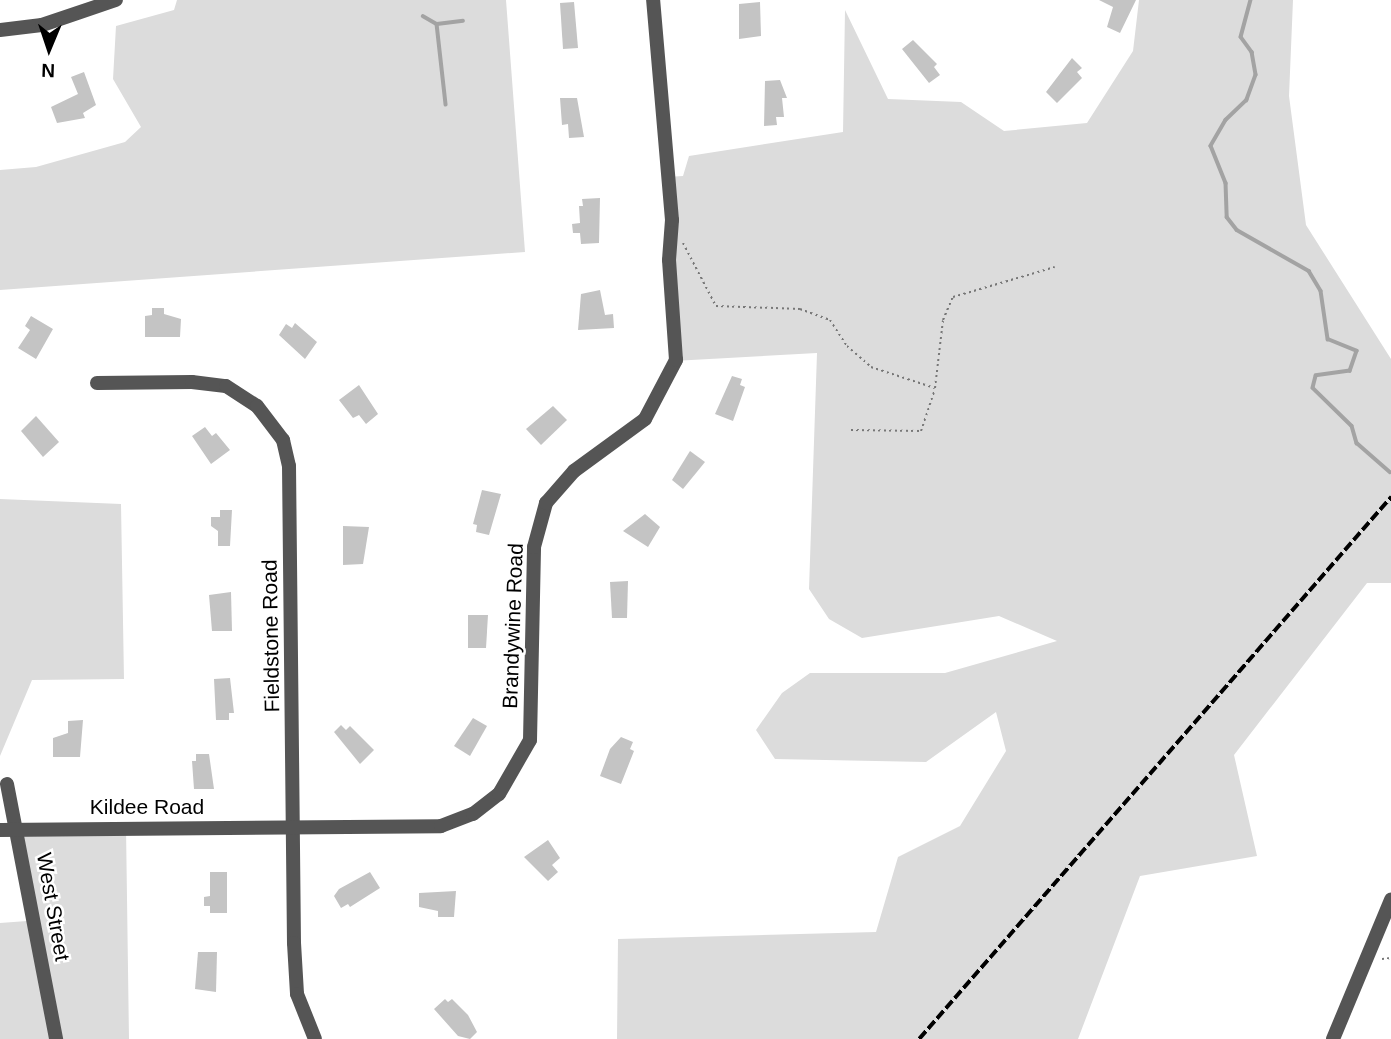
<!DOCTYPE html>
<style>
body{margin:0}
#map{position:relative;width:1391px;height:1039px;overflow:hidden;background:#fff;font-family:Helvetica,sans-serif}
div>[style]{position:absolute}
.green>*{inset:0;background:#dcdcdc}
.stream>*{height:3.5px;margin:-1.75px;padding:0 1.75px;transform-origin:1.75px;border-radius:1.75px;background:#a3a3a3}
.building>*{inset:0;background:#c4c4c4}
.path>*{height:2px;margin-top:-1px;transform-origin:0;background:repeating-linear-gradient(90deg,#777 0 2px,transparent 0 5.5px)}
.minor>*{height:14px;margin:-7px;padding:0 7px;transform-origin:7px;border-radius:7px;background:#555}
.tertiary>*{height:14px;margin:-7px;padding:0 7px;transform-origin:7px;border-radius:7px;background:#555}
.rail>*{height:3.5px;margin-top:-1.75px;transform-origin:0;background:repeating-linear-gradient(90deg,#000 0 10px,transparent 0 13.5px)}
span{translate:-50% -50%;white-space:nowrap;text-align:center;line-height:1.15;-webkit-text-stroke:5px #fff;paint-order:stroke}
.street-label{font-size:21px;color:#000}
.north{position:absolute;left:14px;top:14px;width:70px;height:70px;-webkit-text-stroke:5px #fff;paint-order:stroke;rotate:182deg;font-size:19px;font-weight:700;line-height:28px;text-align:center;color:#000}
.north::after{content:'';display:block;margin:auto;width:24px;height:32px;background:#000;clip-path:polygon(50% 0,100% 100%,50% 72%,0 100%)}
</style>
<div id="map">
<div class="green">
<i style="clip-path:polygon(177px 0,506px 0,525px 252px,0 290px,0 170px,36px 167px,125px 142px,141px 127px,113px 79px,116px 26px,174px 10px)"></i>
<i style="clip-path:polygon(1139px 0,1293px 0,1289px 96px,1306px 225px,1391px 359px,1391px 583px,1367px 583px,1234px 755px,1257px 856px,1140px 876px,1078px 1039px,617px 1039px,618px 939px,876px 932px,898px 857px,960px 826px,1006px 751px,996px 712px,926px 762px,775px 759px,756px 730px,782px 693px,810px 673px,945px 673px,1057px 641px,999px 616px,862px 638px,829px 619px,809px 589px,817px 353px,673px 361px,667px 177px,683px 176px,689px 156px,843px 132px,845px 10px,888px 99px,961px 102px,1004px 131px,1087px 123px,1133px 51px)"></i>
<i style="clip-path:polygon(0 499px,121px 504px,124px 679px,32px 680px,0 756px)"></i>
<i style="clip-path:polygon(9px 826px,126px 827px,129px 1039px,0 1039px,0 923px,27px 921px)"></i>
</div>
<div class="stream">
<i style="left:1251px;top:0;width:38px;rotate:105deg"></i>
<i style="left:1241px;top:37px;width:19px;rotate:54deg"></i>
<i style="left:1252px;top:52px;width:23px;rotate:80deg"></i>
<i style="left:1256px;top:75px;width:27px;rotate:110deg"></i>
<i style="left:1247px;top:100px;width:29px;rotate:136deg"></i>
<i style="left:1226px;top:120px;width:30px;rotate:120deg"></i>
<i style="left:1211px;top:146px;width:40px;rotate:68deg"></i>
<i style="left:1226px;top:183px;width:34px;rotate:88deg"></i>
<i style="left:1227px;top:217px;width:16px;rotate:52deg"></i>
<i style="left:1237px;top:230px;width:83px;rotate:29.7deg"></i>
<i style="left:1309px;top:271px;width:23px;rotate:59deg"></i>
<i style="left:1321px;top:291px;width:49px;rotate:81.7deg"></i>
<i style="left:1328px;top:339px;width:31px;rotate:22deg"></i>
<i style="left:1357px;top:351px;width:21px;rotate:109deg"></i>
<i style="left:1350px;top:371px;width:34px;rotate:172deg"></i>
<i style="left:1316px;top:376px;width:12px;rotate:104deg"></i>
<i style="left:1313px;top:388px;width:54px;rotate:44.3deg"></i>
<i style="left:1352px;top:426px;width:18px;rotate:74deg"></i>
<i style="left:1357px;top:443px;width:44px;rotate:41.3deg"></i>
<i style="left:423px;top:16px;width:16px;rotate:30deg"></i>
<i style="left:437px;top:24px;width:26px;rotate:-7deg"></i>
<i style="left:437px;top:24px;width:81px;rotate:83.6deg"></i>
</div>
<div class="building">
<i style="clip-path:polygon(1099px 0,1136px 0,1120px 33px,1107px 27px,1113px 7px)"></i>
<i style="clip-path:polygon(574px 2px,578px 48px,563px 49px,560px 3px)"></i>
<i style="clip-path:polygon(760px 2px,761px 36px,739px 39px,739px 4px)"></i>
<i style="clip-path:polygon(913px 40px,937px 64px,934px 67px,940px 75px,929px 83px,902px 49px)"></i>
<i style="clip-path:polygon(1072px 58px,1082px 68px,1077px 72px,1082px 78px,1057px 103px,1046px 92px)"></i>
<i style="clip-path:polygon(84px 72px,96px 105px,83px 113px,85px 118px,57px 123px,51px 107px,78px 94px,71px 77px)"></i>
<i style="clip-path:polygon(780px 80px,787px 98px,782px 98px,784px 117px,776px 117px,777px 125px,764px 126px,765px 81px)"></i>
<i style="clip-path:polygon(560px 98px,577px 98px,584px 137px,569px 138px,568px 124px,562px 125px)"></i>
<i style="clip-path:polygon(600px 198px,599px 243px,581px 244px,580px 233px,573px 233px,572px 224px,580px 223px,579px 206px,583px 206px,582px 199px)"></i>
<i style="clip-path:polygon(600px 290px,605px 315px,613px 314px,614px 328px,578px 330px,581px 294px)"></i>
<i style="clip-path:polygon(152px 308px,164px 308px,164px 314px,181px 319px,180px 337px,145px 337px,145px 316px,152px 315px)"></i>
<i style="clip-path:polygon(31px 316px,53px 329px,36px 359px,18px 348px,30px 330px,25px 326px)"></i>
<i style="clip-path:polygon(295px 323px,317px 342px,305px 359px,279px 335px,286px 324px,292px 328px)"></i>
<i style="clip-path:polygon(732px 376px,742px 379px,740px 385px,745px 387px,733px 421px,715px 414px)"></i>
<i style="clip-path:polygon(359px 385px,378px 414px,366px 424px,359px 415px,353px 418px,339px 400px)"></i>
<i style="clip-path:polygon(553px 406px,567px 420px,541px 445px,526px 429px)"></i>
<i style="clip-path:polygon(36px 416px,59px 442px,43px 457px,21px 431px)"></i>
<i style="clip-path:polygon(205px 427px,212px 436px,216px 433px,230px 450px,211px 464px,192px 436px)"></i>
<i style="clip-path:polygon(690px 451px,705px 462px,683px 489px,672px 480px)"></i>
<i style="clip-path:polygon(482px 490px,501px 494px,489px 535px,476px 532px,477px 525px,473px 524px)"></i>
<i style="clip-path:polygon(220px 510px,232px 510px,230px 546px,218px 546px,218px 531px,211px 526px,211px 517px,220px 517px)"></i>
<i style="clip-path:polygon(645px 514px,660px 527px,648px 547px,623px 531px)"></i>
<i style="clip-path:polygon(343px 526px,369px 527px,363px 564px,343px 565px)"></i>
<i style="clip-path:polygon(628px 581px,627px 618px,612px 618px,610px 582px)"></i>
<i style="clip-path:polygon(231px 592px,232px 631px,212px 631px,209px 595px)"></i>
<i style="clip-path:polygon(468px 615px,488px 615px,486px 648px,468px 648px)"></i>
<i style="clip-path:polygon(230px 678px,234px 713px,229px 713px,229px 720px,216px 720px,214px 679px)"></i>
<i style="clip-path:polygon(473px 718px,487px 726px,470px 756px,454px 746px)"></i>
<i style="clip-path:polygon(83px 720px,80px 757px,53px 757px,53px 738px,68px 733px,68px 721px)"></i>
<i style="clip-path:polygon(341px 725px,346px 730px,350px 726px,374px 750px,360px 764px,334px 732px)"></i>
<i style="clip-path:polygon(621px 737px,633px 742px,630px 749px,634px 751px,621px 784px,600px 776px,610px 749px)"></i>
<i style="clip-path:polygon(196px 754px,209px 754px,214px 789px,194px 789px,192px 761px,196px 761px)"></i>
<i style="clip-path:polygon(548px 840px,560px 858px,552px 865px,558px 872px,548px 881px,524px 857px)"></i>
<i style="clip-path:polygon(210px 872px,227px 872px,227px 913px,210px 913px,210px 906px,204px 906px,204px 897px,210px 896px)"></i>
<i style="clip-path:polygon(370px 872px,380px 888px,350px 907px,348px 904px,341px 908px,334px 896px,339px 889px)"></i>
<i style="clip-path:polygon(456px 891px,454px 917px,438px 917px,438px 911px,419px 907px,419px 893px)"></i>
<i style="clip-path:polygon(198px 952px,217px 952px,216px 992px,195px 989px)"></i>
<i style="clip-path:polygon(445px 999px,448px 1002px,452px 999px,468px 1015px,477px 1032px,470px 1039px,458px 1036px,434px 1009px)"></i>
</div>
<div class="path">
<i style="left:683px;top:243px;width:71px;rotate:62.4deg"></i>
<i style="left:716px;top:306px;width:84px;rotate:2deg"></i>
<i style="left:800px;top:309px;width:32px;rotate:20deg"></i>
<i style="left:830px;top:320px;width:31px;rotate:57deg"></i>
<i style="left:847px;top:346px;width:32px;rotate:41deg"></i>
<i style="left:871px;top:367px;width:67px;rotate:18.2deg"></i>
<i style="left:935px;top:388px;width:68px;rotate:-83.3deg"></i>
<i style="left:943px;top:320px;width:25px;rotate:-67deg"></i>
<i style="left:953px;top:297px;width:106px;rotate:-16.4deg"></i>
<i style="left:851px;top:430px;width:70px;rotate:0.8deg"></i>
<i style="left:921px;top:431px;width:44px;rotate:-71.6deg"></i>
<i style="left:1382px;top:959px;width:9px;rotate:-6deg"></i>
</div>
<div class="minor">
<i style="left:0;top:30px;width:42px;rotate:-6.8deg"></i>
<i style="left:42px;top:25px;width:78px;rotate:-18.7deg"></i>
<i style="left:97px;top:383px;width:95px;rotate:-0.6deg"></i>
<i style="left:192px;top:382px;width:34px;rotate:7deg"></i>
<i style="left:226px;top:386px;width:37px;rotate:33deg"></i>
<i style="left:257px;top:406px;width:43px;rotate:52.6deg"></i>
<i style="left:283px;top:440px;width:27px;rotate:77deg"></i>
<i style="left:289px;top:466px;width:477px;rotate:89.4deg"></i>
<i style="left:294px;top:943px;width:51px;rotate:86.6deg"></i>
<i style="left:297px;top:994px;width:48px;rotate:68.2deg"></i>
<i style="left:7px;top:784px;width:260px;rotate:79.1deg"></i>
<i style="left:0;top:830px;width:441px;rotate:-0.5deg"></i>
<i style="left:441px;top:826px;width:34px;rotate:-21deg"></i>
<i style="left:473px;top:814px;width:33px;rotate:-38deg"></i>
<i style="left:499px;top:794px;width:62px;rotate:-60.1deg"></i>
<i style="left:530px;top:740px;width:193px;rotate:-88.8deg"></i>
<i style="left:534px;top:547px;width:46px;rotate:-74.7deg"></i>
<i style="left:546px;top:503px;width:43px;rotate:-48.8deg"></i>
<i style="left:574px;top:471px;width:88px;rotate:-36.2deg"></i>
<i style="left:645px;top:419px;width:67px;rotate:-62.3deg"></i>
<i style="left:676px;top:360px;width:100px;rotate:-94deg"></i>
<i style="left:669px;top:260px;width:40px;rotate:-85.7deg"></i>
<i style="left:672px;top:220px;width:221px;rotate:-94.9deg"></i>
</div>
<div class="tertiary">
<i style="left:1333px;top:1039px;width:151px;rotate:-67.4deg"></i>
</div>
<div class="rail">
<i style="left:919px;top:1039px;width:719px;rotate:-48.95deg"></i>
</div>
<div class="street-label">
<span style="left:513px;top:626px;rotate:-88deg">Brandywine Road</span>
<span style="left:271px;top:636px;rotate:-91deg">Fieldstone Road</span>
<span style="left:147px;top:807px">Kildee Road</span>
<span style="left:53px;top:907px;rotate:80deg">West Street</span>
</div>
<div class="north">N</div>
</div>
